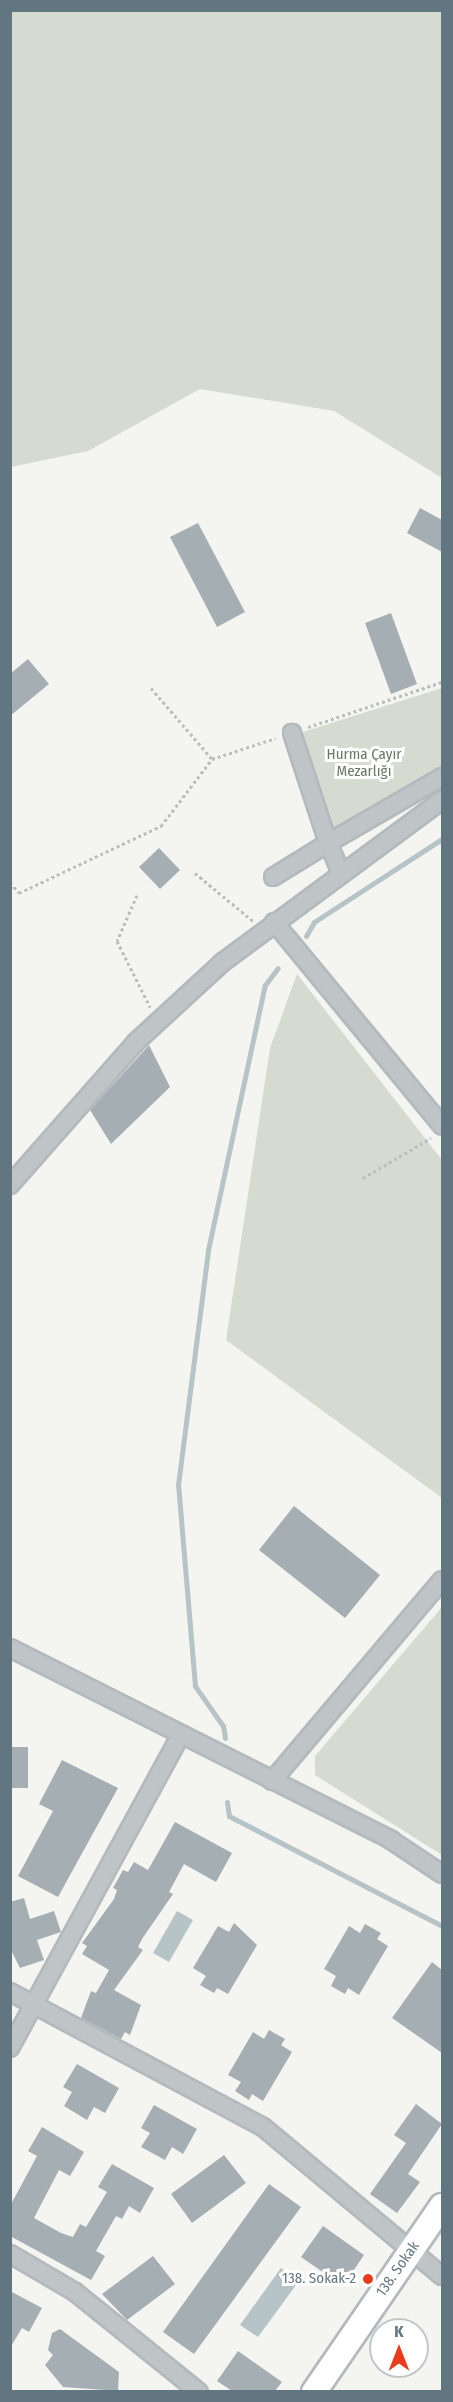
<!DOCTYPE html>
<meta charset="utf-8">
<style>
body{margin:0}
#map{position:relative;width:453px;height:2402px;overflow:hidden;background:#f4f4f0;font-family:"Fira Sans Condensed",sans-serif}
div>[style]{position:absolute}
.green>*{inset:0;background:#d5dbd1}
.water>*{inset:0;background:#b6c4c7}
.stream>*{height:5px;margin:-2.5px;padding:0 2.5px;transform-origin:2.5px;border-radius:2.5px;background:#b6c4c7}
.building>*{inset:0;background:#a5afb3}
.path>*{height:3px;margin-top:-1.5px;transform-origin:0;background:repeating-linear-gradient(90deg,#bbbdbf 0 3px,transparent 0 6px)}
.roads{filter:drop-shadow(2px 0 #b3b9bd) drop-shadow(-2px 0 #b3b9bd) drop-shadow(0 2px #b3b9bd) drop-shadow(0 -2px #b3b9bd)}
.street>*{height:16px;margin:-8px;padding:0 8px;transform-origin:8px;border-radius:8px;background:#bfc4c6}
.secondary>*{height:24px;margin:-12px;padding:0 12px;transform-origin:12px;border-radius:12px;background:#fff}
.dots>*{width:16px;height:16px;translate:-50% -50%;box-sizing:border-box;border:3px solid #fff;border-radius:50%}
span{translate:-50% -50%;white-space:nowrap;text-align:center;line-height:1.15;-webkit-text-stroke:6px #fff;paint-order:stroke}
.park-label{font-size:15px;color:#687961}
.street-label{font-size:15px;color:#627682}
.poi-label{font-size:15px;color:#627682}
.right{translate:-100% -50%;text-align:right}
.frame{position:absolute;inset:0;border:12px solid #627682;pointer-events:none}
.north{position:absolute;left:369px;top:2318px;width:60px;height:60px;box-sizing:border-box;background:#fff;border:2px solid #c0c8cd;border-radius:50%;rotate:0deg;font-size:16px;font-weight:700;line-height:24px;text-align:center;color:#627682}
.north::after{content:'';display:block;margin:auto;width:21px;height:27px;background:#e83c1c;clip-path:polygon(50% 0,100% 100%,50% 72%,0 100%)}
</style>
<div id="map">
<div class="green">
<i style="clip-path:polygon(10px 11px,442px 11px,442px 478px,334px 411px,200px 389px,88px 451px,11px 467px)"></i>
<i style="clip-path:polygon(442px 688px,442px 773px,331px 833px,303px 732px)"></i>
<i style="clip-path:polygon(297px 974px,442px 1160px,442px 1498px,226px 1340px,270px 1048px)"></i>
<i style="clip-path:polygon(442px 1607px,442px 1855px,315px 1775px,315px 1756px)"></i>
</div>
<div class="water">
<i style="clip-path:polygon(177px 1911px,193px 1920px,169px 1962px,153px 1953px)"></i>
<i style="clip-path:polygon(281px 2268px,299px 2281px,258px 2337px,240px 2325px)"></i>
</div>
<div class="stream">
<i style="left:306px;top:936px;width:16px;rotate:-60deg"></i>
<i style="left:314px;top:922px;width:153px;rotate:-33deg"></i>
<i style="left:225px;top:1738px;width:12px;rotate:-99deg"></i>
<i style="left:223px;top:1726px;width:49px;rotate:-125deg"></i>
<i style="left:195px;top:1686px;width:202px;rotate:-94.8deg"></i>
<i style="left:178px;top:1485px;width:237px;rotate:-82.7deg"></i>
<i style="left:208px;top:1250px;width:271px;rotate:-77.9deg"></i>
<i style="left:265px;top:985px;width:21px;rotate:-53deg"></i>
<i style="left:227px;top:1802px;width:14px;rotate:82deg"></i>
<i style="left:229px;top:1816px;width:240px;rotate:27.3deg"></i>
</div>
<div class="building">
<i style="clip-path:polygon(420px 508px,442px 520px,442px 552px,407px 533px)"></i>
<i style="clip-path:polygon(198px 523px,245px 612px,217px 627px,170px 537px)"></i>
<i style="clip-path:polygon(391px 613px,417px 684px,391px 694px,365px 623px)"></i>
<i style="clip-path:polygon(28px 659px,49px 684px,10px 716px,10px 674px)"></i>
<i style="clip-path:polygon(159px 848px,180px 870px,160px 889px,139px 867px)"></i>
<i style="clip-path:polygon(149px 1045px,170px 1087px,111px 1144px,90px 1110px)"></i>
<i style="clip-path:polygon(294px 1506px,380px 1575px,345px 1618px,259px 1550px)"></i>
<i style="clip-path:polygon(10px 1747px,28px 1747px,28px 1788px,10px 1788px)"></i>
<i style="clip-path:polygon(62px 1760px,118px 1788px,58px 1897px,18px 1876px,53px 1811px,39px 1804px)"></i>
<i style="clip-path:polygon(175px 1822px,232px 1853px,216px 1882px,184px 1864px,169px 1892px,173px 1894px,142px 1939px,138px 1947px,143px 1950px,114px 1990px,141px 2005px,130px 2035px,125px 2032px,121px 2039px,81px 2018px,91px 1991px,96px 1993px,109px 1970px,82px 1954px,87px 1946px,82px 1943px,114px 1899px,117px 1890px,113px 1888px,123px 1870px,128px 1872px,134px 1862px,148px 1870px)"></i>
<i style="clip-path:polygon(24px 1898px,30px 1919px,54px 1911px,61px 1932px,37px 1940px,44px 1960px,20px 1968px,10px 1948px,10px 1902px)"></i>
<i style="clip-path:polygon(234px 1923px,257px 1945px,228px 1994px,217px 1988px,214px 1993px,200px 1985px,206px 1976px,193px 1968px,218px 1926px,229px 1932px)"></i>
<i style="clip-path:polygon(365px 1924px,381px 1933px,377px 1939px,388px 1946px,359px 1995px,348px 1988px,345px 1994px,331px 1986px,336px 1976px,324px 1969px,349px 1926px,360px 1933px)"></i>
<i style="clip-path:polygon(432px 1962px,442px 1970px,442px 2053px,392px 2018px)"></i>
<i style="clip-path:polygon(269px 2030px,285px 2039px,281px 2045px,292px 2052px,263px 2101px,252px 2094px,249px 2100px,235px 2091px,241px 2082px,228px 2075px,253px 2032px,264px 2039px)"></i>
<i style="clip-path:polygon(77px 2064px,119px 2088px,105px 2113px,94px 2107px,87px 2120px,64px 2106px,72px 2092px,63px 2087px)"></i>
<i style="clip-path:polygon(416px 2104px,442px 2124px,408px 2174px,420px 2182px,397px 2213px,370px 2194px,406px 2143px,394px 2135px)"></i>
<i style="clip-path:polygon(154px 2105px,197px 2129px,183px 2154px,172px 2147px,165px 2160px,141px 2147px,150px 2133px,141px 2128px)"></i>
<i style="clip-path:polygon(42px 2127px,84px 2152px,70px 2176px,59px 2170px,34px 2218px,61px 2233px,73px 2237px,80px 2224px,86px 2227px,107px 2192px,98px 2187px,112px 2164px,154px 2188px,140px 2213px,129px 2206px,122px 2219px,116px 2216px,96px 2251px,105px 2256px,91px 2280px,10px 2236px,10px 2206px,37px 2156px,28px 2151px)"></i>
<i style="clip-path:polygon(224px 2155px,246px 2183px,192px 2223px,171px 2194px)"></i>
<i style="clip-path:polygon(269px 2184px,301px 2207px,194px 2354px,163px 2332px)"></i>
<i style="clip-path:polygon(323px 2226px,364px 2255px,343px 2286px,301px 2257px)"></i>
<i style="clip-path:polygon(153px 2256px,175px 2284px,127px 2320px,102px 2294px)"></i>
<i style="clip-path:polygon(10px 2291px,42px 2308px,29px 2332px,22px 2328px,10px 2348px)"></i>
<i style="clip-path:polygon(60px 2329px,119px 2372px,118px 2391px,63px 2387px,45px 2365px,53px 2355px,48px 2350px,52px 2333px)"></i>
<i style="clip-path:polygon(238px 2351px,282px 2382px,275px 2391px,232px 2391px,217px 2381px)"></i>
</div>
<div class="path">
<i style="left:151px;top:688px;width:94px;rotate:49.3deg"></i>
<i style="left:308px;top:727px;width:141px;rotate:-18.6deg"></i>
<i style="left:195px;top:873px;width:75px;rotate:39.6deg"></i>
<i style="left:10px;top:882px;width:14px;rotate:51deg"></i>
<i style="left:19px;top:893px;width:157px;rotate:-25.3deg"></i>
<i style="left:161px;top:826px;width:84px;rotate:-52.7deg"></i>
<i style="left:212px;top:759px;width:67px;rotate:-18.2deg"></i>
<i style="left:137px;top:895px;width:50px;rotate:113.5deg"></i>
<i style="left:117px;top:941px;width:74px;rotate:63.4deg"></i>
<i style="left:363px;top:1178px;width:79px;rotate:-30.5deg"></i>
</div>
<div class="roads">
<div class="street">
<i style="left:341px;top:873px;width:33px;rotate:-113deg"></i>
<i style="left:328px;top:843px;width:132px;rotate:-30.1deg"></i>
<i style="left:273px;top:877px;width:65px;rotate:-31.7deg"></i>
<i style="left:328px;top:843px;width:116px;rotate:-108.1deg"></i>
<i style="left:274px;top:922px;width:264px;rotate:50.5deg"></i>
<i style="left:10px;top:1185px;width:191px;rotate:-48.6deg"></i>
<i style="left:136px;top:1042px;width:118px;rotate:-42.6deg"></i>
<i style="left:223px;top:962px;width:272px;rotate:-36.5deg"></i>
<i style="left:10px;top:1648px;width:427px;rotate:26.7deg"></i>
<i style="left:391px;top:1840px;width:61px;rotate:33.7deg"></i>
<i style="left:272px;top:1781px;width:263px;rotate:-49.8deg"></i>
<i style="left:10px;top:1992px;width:287px;rotate:28.1deg"></i>
<i style="left:263px;top:2127px;width:233px;rotate:39.8deg"></i>
<i style="left:10px;top:2048px;width:355px;rotate:-61.4deg"></i>
<i style="left:10px;top:2254px;width:75px;rotate:30.3deg"></i>
<i style="left:75px;top:2292px;width:159px;rotate:38.9deg"></i>
</div>
<div class="secondary">
<i style="left:314px;top:2392px;width:226px;rotate:-55.5deg"></i>
</div>
</div>
<div class="dots">
<i style="left:368px;top:2279px;background:#e83c1c"></i>
</div>
<div class="park-label">
<span style="left:364px;top:763px">Hurma Çayır<br>Mezarlığı</span>
</div>
<div class="street-label">
<span style="left:398px;top:2269px;rotate:-55deg">138. Sokak</span>
</div>
<div class="poi-label">
<span class="right" style="left:356px;top:2279px">138. Sokak-2</span>
</div>
<div class="frame"></div>
<div class="north">K</div>
</div>
